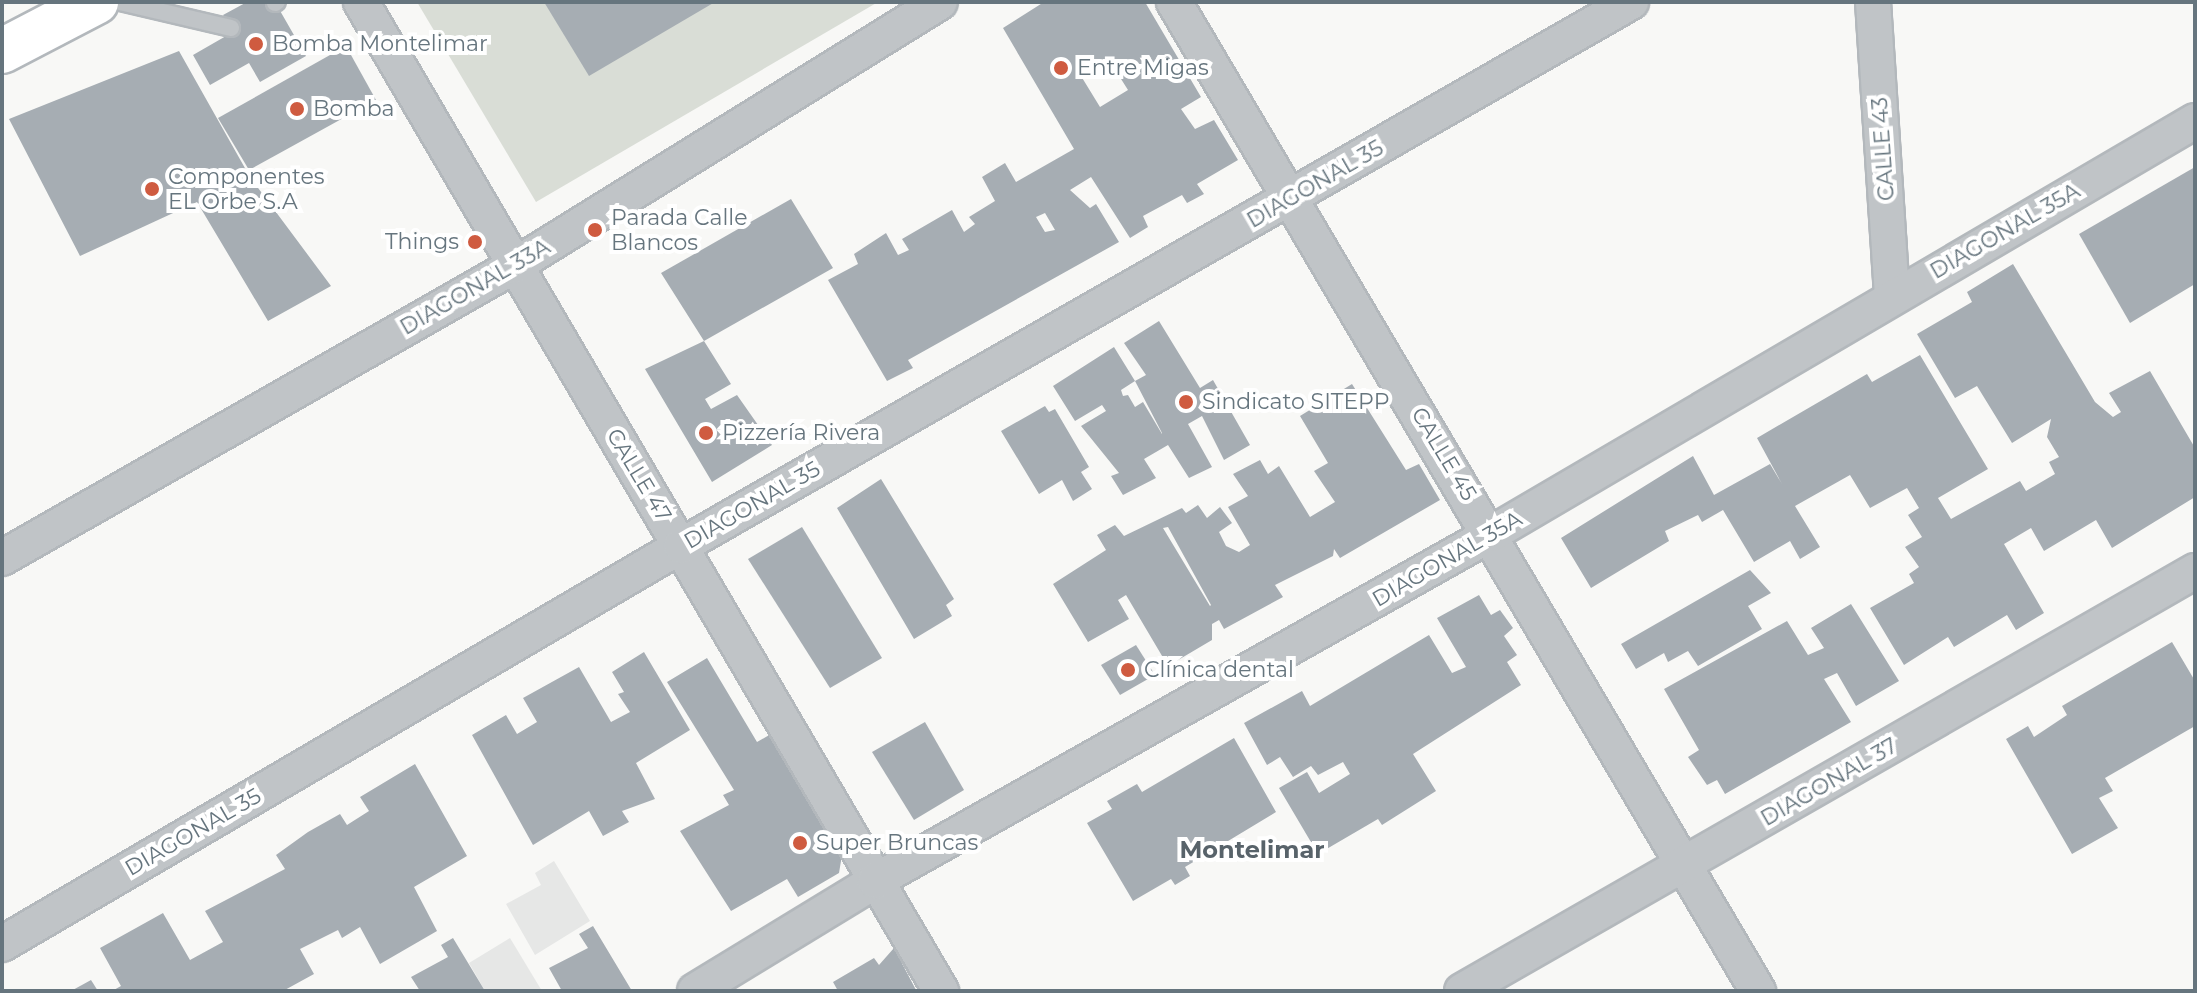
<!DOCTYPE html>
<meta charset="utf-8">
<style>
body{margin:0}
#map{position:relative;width:2197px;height:993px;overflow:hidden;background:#f8f8f6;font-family:Montserrat,sans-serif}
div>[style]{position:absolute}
.built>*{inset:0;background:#e6e7e6}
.green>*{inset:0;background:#d9ddd6}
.building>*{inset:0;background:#a6adb3}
.roads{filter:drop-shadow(2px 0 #b3b8bc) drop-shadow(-2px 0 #b3b8bc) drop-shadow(0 2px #b3b8bc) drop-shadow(0 -2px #b3b8bc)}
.service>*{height:16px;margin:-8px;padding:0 8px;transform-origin:8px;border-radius:8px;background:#c0c4c7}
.minor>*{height:34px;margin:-17px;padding:0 17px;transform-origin:17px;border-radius:17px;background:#c0c4c7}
.secondary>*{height:44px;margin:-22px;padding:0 22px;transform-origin:22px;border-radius:22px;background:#fff}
.dots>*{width:22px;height:22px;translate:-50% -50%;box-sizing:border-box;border:4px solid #fff;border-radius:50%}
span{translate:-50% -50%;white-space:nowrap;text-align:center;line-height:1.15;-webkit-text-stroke:8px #fff;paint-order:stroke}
.poi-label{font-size:22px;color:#66757e}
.left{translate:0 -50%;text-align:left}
.right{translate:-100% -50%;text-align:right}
.street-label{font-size:22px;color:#66757e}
.neighbourhood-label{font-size:24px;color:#58636a;font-weight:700}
.frame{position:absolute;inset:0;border:4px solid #66757e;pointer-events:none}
</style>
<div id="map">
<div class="built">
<i style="clip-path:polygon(554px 861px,590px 921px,535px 955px,506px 904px,541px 885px,535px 873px)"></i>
<i style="clip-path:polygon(510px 938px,542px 991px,485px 991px,469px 963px)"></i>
</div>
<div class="green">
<i style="clip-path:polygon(417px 2px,878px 2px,536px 202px)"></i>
</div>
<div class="building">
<i style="clip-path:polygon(247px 2px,275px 2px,306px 56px,260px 82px,249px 63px,210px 85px,193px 55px,233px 32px,223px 15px)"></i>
<i style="clip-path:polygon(544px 2px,715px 2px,589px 76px)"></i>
<i style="clip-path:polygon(evenodd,1044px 2px,1145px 2px,1201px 97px,1181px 109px,1195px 129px,1214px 120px,1238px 160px,1197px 184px,1204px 194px,1187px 203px,1182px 195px,1143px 216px,1148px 227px,1130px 238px,1091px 177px,1070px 190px,1090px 208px,1096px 204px,1119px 242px,908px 360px,913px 368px,887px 381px,828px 280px,858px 264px,854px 254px,886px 233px,898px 255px,909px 250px,902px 239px,952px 210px,964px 232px,975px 224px,969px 217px,995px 201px,982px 177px,1005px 163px,1016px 182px,1074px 149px,1003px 28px,1044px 2px,1109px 60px,1128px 90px,1100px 107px,1081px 76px,1109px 60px,1044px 2px,1045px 213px,1055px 230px,1045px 232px,1036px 217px,1045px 213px)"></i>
<i style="clip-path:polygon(346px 46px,376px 100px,249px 170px,218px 118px)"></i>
<i style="clip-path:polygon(179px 51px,250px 177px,331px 286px,268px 321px,197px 202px,80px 256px,9px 119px)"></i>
<i style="clip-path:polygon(2195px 167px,2195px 284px,2130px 323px,2079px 234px)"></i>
<i style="clip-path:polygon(791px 199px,833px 268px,704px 341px,731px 384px,705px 399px,711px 409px,737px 395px,772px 445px,712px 482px,645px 369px,704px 341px,661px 273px)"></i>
<i style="clip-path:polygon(2013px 264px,2095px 402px,2113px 417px,2121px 412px,2109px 393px,2150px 371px,2195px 448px,2195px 497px,2112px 548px,2096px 520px,2044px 551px,2031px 528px,2004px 544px,2044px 613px,2016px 630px,2007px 615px,1954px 647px,1948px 637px,1904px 665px,1870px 608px,1914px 583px,1909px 574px,1919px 567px,1905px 547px,1922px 537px,1908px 515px,1919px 508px,1907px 488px,1870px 508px,1850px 475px,1795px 506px,1820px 547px,1800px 559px,1790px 541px,1754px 562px,1723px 510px,1702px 522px,1698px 515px,1665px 531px,1669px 541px,1591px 588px,1561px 538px,1693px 456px,1714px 495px,1770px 464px,1782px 484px,1757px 438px,1867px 374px,1872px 382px,1920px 355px,1988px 469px,1938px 498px,1951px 519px,2020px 481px,2026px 491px,2055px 474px,2049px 462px,2059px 457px,2047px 437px,2051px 419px,2012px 443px,1977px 386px,1955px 398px,1917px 334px,1972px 302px,1967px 292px)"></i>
<i style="clip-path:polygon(evenodd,1159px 321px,1200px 388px,1213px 380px,1250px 445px,1224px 460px,1202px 416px,1188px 424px,1212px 467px,1189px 478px,1168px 445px,1144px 459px,1156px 478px,1123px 495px,1111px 476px,1119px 473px,1081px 426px,1106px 411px,1102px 405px,1075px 421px,1053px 386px,1114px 347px,1135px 381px,1146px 375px,1124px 343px,1159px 321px,1135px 381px,1162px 433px,1162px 434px,1143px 402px,1135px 407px,1128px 395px,1123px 396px,1121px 390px,1135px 381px)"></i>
<i style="clip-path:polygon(evenodd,1352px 384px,1406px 470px,1419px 464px,1440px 500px,1340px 558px,1334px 549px,1333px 556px,1275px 585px,1283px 597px,1224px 629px,1219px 620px,1212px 624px,1212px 640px,1168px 666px,1126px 595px,1118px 600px,1129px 619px,1088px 642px,1053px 584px,1106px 550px,1097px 535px,1115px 525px,1124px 536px,1182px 508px,1186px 513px,1198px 505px,1207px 518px,1220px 507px,1232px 523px,1219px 532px,1226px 546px,1239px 552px,1250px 545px,1228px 507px,1248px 496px,1233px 474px,1260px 460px,1268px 474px,1279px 466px,1310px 517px,1335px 502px,1314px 471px,1328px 463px,1300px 416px,1352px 384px,1168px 527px,1211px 605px,1210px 606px,1163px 528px,1168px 527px)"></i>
<i style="clip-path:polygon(1045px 406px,1049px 412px,1055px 409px,1089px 467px,1081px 472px,1092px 489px,1073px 501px,1062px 480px,1039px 494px,1001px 431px)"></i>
<i style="clip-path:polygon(881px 479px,954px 599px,946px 605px,952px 616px,914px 639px,837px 508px)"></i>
<i style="clip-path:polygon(802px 527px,882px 658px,830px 688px,748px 559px)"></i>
<i style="clip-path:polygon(1750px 570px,1771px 593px,1748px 606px,1762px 629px,1698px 666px,1688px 651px,1668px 662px,1664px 653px,1636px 669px,1621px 644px)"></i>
<i style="clip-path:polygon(1479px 595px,1491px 615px,1500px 610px,1513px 628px,1504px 636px,1517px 655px,1507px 662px,1521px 685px,1413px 754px,1436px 791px,1382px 825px,1378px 819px,1318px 854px,1279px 788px,1307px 772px,1319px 793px,1350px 774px,1343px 762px,1318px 775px,1311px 766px,1293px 777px,1280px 757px,1267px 765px,1244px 723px,1302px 691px,1310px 706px,1429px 635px,1452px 673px,1466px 667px,1437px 618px)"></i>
<i style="clip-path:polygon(1851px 604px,1899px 681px,1856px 706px,1837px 673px,1824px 679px,1851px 722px,1725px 794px,1717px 780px,1707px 785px,1688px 757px,1699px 750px,1664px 689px,1787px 621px,1808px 655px,1824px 648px,1811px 628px)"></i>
<i style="clip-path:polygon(2172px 642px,2195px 681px,2195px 726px,2105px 778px,2113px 791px,2099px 798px,2118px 828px,2072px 854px,2006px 739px,2028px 726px,2034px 737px,2067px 715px,2062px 706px)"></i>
<i style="clip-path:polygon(1136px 645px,1155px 675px,1120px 695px,1101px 665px)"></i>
<i style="clip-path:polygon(644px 652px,690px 730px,636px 763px,655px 799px,622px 811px,629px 822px,603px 836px,589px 811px,533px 845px,472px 735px,506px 715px,517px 734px,537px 722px,523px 698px,579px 667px,611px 722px,630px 712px,618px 694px,624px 692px,612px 672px)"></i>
<i style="clip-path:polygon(707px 658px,757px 742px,771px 734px,842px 855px,839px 873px,798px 897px,787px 879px,731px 911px,680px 831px,729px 805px,723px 795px,734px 790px,667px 682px)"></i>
<i style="clip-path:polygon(925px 722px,964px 790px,914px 820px,872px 752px)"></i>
<i style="clip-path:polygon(1234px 738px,1276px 812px,1185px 867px,1190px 876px,1175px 885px,1171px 879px,1133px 901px,1087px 823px,1112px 809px,1107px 801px,1137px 784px,1142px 792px)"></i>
<i style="clip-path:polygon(415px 764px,467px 856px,414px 887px,437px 931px,380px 964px,360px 927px,342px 938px,338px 930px,300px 949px,314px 974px,283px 991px,112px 991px,121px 986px,100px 948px,163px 913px,190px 960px,223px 942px,205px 911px,285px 869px,276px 855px,308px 832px,340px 814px,347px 825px,369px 811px,360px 797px)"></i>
<i style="clip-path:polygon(593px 926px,632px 991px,562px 991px,549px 968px,588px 948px,579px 934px)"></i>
<i style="clip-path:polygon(453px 938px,485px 991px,420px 991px,411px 977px,448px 957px,441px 945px)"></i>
<i style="clip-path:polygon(894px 948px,916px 990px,838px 991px,833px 982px,874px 958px,879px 965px)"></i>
<i style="clip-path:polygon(91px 980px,98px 991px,71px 991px)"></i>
</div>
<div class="roads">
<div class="service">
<i style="left:120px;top:2px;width:114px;rotate:13.2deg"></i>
<i style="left:275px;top:3px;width:2px;rotate:-27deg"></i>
</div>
<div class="minor">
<i style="left:361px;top:2px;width:1147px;rotate:59.61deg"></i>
<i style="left:1174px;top:2px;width:1149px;rotate:59.44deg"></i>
<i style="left:1873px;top:2px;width:295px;rotate:86.3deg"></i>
<i style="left:2px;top:558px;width:589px;rotate:-29.7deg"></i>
<i style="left:514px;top:266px;width:501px;rotate:-31.79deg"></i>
<i style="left:2px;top:944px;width:787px;rotate:-30.38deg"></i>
<i style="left:681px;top:546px;width:1095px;rotate:-29.8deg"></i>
<i style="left:695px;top:991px;width:211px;rotate:-31.4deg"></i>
<i style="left:875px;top:881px;width:707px;rotate:-29.39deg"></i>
<i style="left:1491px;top:534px;width:816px;rotate:-30.4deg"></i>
<i style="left:1462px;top:991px;width:845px;rotate:-29.81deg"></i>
</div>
<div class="secondary">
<i style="left:2px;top:51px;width:106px;rotate:-27.5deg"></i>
</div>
</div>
<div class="dots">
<i style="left:256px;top:44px;background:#cf5b40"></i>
<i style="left:1061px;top:68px;background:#cf5b40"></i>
<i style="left:297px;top:109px;background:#cf5b40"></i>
<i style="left:152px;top:189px;background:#cf5b40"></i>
<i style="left:595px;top:230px;background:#cf5b40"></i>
<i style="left:475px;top:242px;background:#cf5b40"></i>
<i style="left:1186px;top:402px;background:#cf5b40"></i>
<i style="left:706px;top:433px;background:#cf5b40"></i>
<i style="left:1128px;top:670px;background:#cf5b40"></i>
<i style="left:800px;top:843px;background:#cf5b40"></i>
</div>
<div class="poi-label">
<span class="left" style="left:272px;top:44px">Bomba Montelimar</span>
<span class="left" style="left:1077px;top:68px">Entre Migas</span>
<span class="left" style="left:313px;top:109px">Bomba</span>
<span class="left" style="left:168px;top:189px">Componentes<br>EL Orbe S.A</span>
<span class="left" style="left:611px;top:230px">Parada Calle<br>Blancos</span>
<span class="right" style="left:459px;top:242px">Things</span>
<span class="left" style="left:1202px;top:402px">Sindicato SITEPP</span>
<span class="left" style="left:722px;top:433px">Pizzería Rivera</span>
<span class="left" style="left:1144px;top:670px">Clínica dental</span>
<span class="left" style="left:816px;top:843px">Super Bruncas</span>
</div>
<div class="street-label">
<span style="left:1883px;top:149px;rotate:-94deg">CALLE 43</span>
<span style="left:1315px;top:184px;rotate:-30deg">DIAGONAL 35</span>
<span style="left:2005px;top:231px;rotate:-30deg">DIAGONAL 35A</span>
<span style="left:475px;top:287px;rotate:-30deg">DIAGONAL 33A</span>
<span style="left:1444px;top:454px;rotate:59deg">CALLE 45</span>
<span style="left:639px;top:475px;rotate:59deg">CALLE 47</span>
<span style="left:752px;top:505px;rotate:-30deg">DIAGONAL 35</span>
<span style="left:1447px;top:559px;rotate:-30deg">DIAGONAL 35A</span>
<span style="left:1829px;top:782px;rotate:-30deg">DIAGONAL 37</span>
<span style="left:193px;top:832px;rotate:-30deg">DIAGONAL 35</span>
</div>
<div class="neighbourhood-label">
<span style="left:1252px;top:850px">Montelimar</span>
</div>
<div class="frame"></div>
</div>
